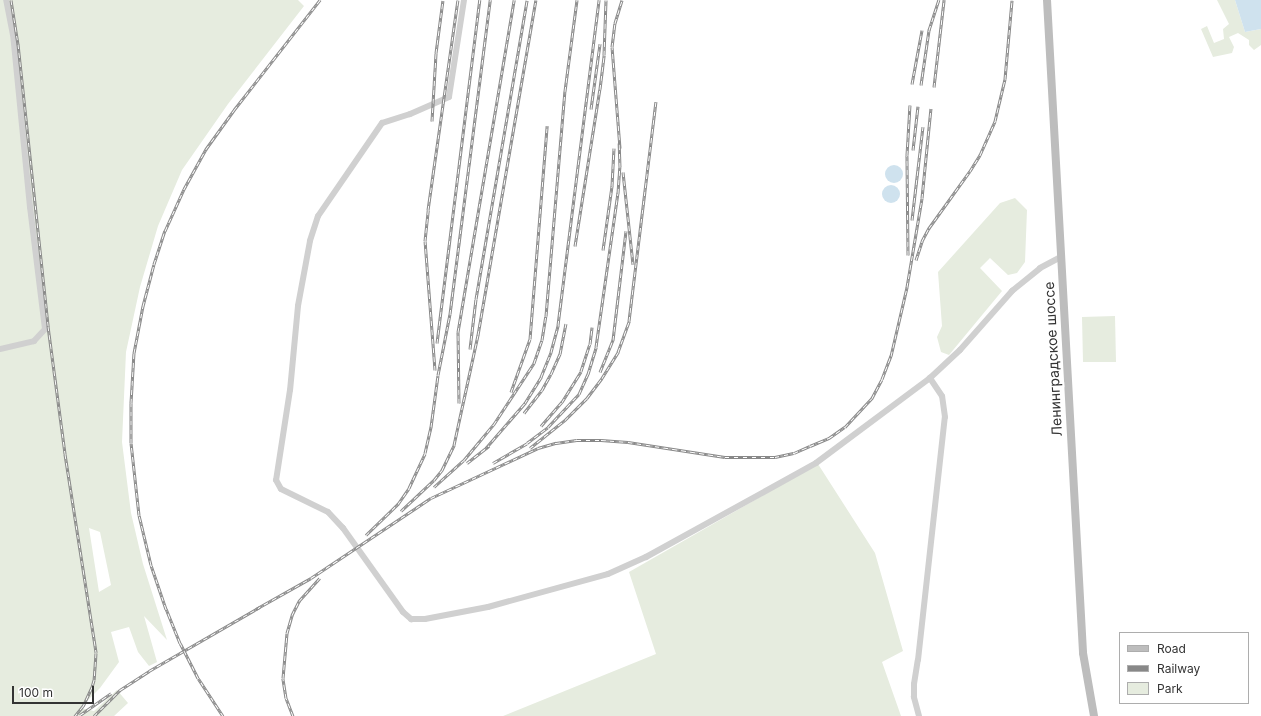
<!DOCTYPE html>
<meta charset="utf-8">
<style>
body{margin:0}
#map{position:relative;width:1261px;height:716px;overflow:hidden;background:#fff;font-family:Inter,sans-serif}
div>[style]{position:absolute}
.green>*{inset:0;background:#e6ecdf}
.water>*{inset:0;background:#cfe2ee}
.round{border-radius:50%}
.street>*{height:6px;margin:-3px;padding:0 3px;transform-origin:3px;border-radius:3px;background:#d0d0d0}
.secondary>*{height:8px;margin:-4px;padding:0 4px;transform-origin:4px;border-radius:4px;background:#bdbdbd}
.rail>*{height:3px;margin-top:-1.5px;transform-origin:0;background:repeating-linear-gradient(90deg,#fff 0 4.5px,#888 0 9px);box-sizing:border-box;border-block:1px solid #888}
span{translate:-50% -50%;white-space:nowrap;text-align:center;line-height:1.15;-webkit-text-stroke:4px #fff;paint-order:stroke}
.street-label{font-size:14px;color:#333}
.legend{position:absolute;left:1119px;top:632px;width:130px;height:72px;box-sizing:border-box;background:#fff;border:1px solid #adadad;margin:0;padding:5px 7px;list-style:none;font-size:12px;color:#333}
.legend li{display:flex;align-items:center;gap:8px;height:20px}
.legend b{width:20px;border:1px solid #adadad}
.scale{position:absolute;left:12px;top:686px;width:82px;height:18px;box-sizing:border-box;border:2px solid #333;border-top:0;padding-left:5px;font-size:12px;line-height:14px;white-space:nowrap;color:#333;-webkit-text-stroke:3px #fff;paint-order:stroke}
</style>
<div id="map">
<div class="green">
<i style="clip-path:polygon(evenodd,0 0,298px 0,304px 6px,228px 104px,182px 170px,158px 226px,140px 287px,126px 352px,122px 442px,131px 513px,143px 564px,167px 640px,144px 616px,157px 662px,149px 666px,138px 652px,129px 627px,111px 632px,119px 662px,100px 688px,80px 708px,94px 711px,117px 690px,128px 703px,114px 716px,0 716px,0 0,89px 528px,100px 532px,111px 585px,99px 592px,89px 528px)"></i>
<i style="clip-path:polygon(1217px 0,1235px 0,1245px 32px,1261px 29px,1261px 45px,1254px 50px,1249px 45px,1249px 40px,1238px 33px,1229px 37px,1234px 47px,1232px 53px,1213px 57px,1201px 29px,1207px 26px,1214px 43px,1224px 39px,1223px 29px,1229px 24px)"></i>
<i style="clip-path:polygon(1015px 198px,1027px 210px,1025px 262px,1017px 273px,1008px 275px,990px 258px,980px 268px,1002px 291px,949px 355px,941px 352px,937px 337px,942px 326px,938px 272px,1000px 203px)"></i>
<i style="clip-path:polygon(1115px 316px,1116px 362px,1083px 362px,1082px 317px)"></i>
<i style="clip-path:polygon(818px 464px,875px 553px,903px 651px,882px 662px,901px 716px,503px 716px,656px 654px,629px 572px)"></i>
</div>
<div class="water">
<i style="clip-path:polygon(1235px 0,1261px 0,1261px 29px,1245px 32px)"></i>
<i class="round" style="left:885px;top:165px;width:18px;height:18px"></i>
<i class="round" style="left:882px;top:185px;width:18px;height:18px"></i>
</div>
<div class="street">
<i style="left:464px;top:0;width:98px;rotate:98.8deg"></i>
<i style="left:449px;top:97px;width:43px;rotate:156.4deg"></i>
<i style="left:410px;top:114px;width:29px;rotate:162deg"></i>
<i style="left:382px;top:123px;width:113px;rotate:124.5deg"></i>
<i style="left:318px;top:216px;width:26px;rotate:108deg"></i>
<i style="left:310px;top:241px;width:66px;rotate:100.5deg"></i>
<i style="left:298px;top:306px;width:84px;rotate:95.4deg"></i>
<i style="left:290px;top:390px;width:91px;rotate:98.8deg"></i>
<i style="left:276px;top:480px;width:10px;rotate:61deg"></i>
<i style="left:281px;top:489px;width:52px;rotate:26.1deg"></i>
<i style="left:328px;top:512px;width:22px;rotate:47deg"></i>
<i style="left:343px;top:528px;width:103px;rotate:54.5deg"></i>
<i style="left:403px;top:612px;width:11px;rotate:41deg"></i>
<i style="left:411px;top:619px;width:14px"></i>
<i style="left:425px;top:619px;width:64px;rotate:-10.8deg"></i>
<i style="left:488px;top:607px;width:124px;rotate:-15.4deg"></i>
<i style="left:608px;top:574px;width:42px;rotate:-24.1deg"></i>
<i style="left:646px;top:557px;width:194px;rotate:-28.9deg"></i>
<i style="left:816px;top:463px;width:142px;rotate:-36.7deg"></i>
<i style="left:930px;top:378px;width:41px;rotate:-43deg"></i>
<i style="left:960px;top:350px;width:79px;rotate:-48.6deg"></i>
<i style="left:1012px;top:291px;width:36px;rotate:-39deg"></i>
<i style="left:1040px;top:268px;width:24px;rotate:-28deg"></i>
<i style="left:0;top:349px;width:35px;rotate:-13deg"></i>
<i style="left:34px;top:341px;width:16px;rotate:-47deg"></i>
<i style="left:45px;top:329px;width:123px;rotate:-97deg"></i>
<i style="left:30px;top:207px;width:173px;rotate:-95.6deg"></i>
<i style="left:13px;top:35px;width:36px;rotate:-101deg"></i>
<i style="left:919px;top:716px;width:20px;rotate:-105deg"></i>
<i style="left:914px;top:697px;width:13px;rotate:-90deg"></i>
<i style="left:914px;top:684px;width:24px;rotate:-81deg"></i>
<i style="left:918px;top:660px;width:244px;rotate:-83.7deg"></i>
<i style="left:945px;top:417px;width:21px;rotate:-98deg"></i>
<i style="left:942px;top:396px;width:22px;rotate:-124deg"></i>
</div>
<div class="secondary">
<i style="left:1047px;top:0;width:654px;rotate:86.84deg"></i>
<i style="left:1083px;top:653px;width:64px;rotate:80.1deg"></i>
</div>
<div class="rail">
<i style="left:11px;top:0;width:45px;rotate:81deg"></i>
<i style="left:18px;top:44px;width:284px;rotate:83.9deg"></i>
<i style="left:48px;top:326px;width:129px;rotate:82.4deg"></i>
<i style="left:65px;top:454px;width:201px;rotate:81.1deg"></i>
<i style="left:96px;top:653px;width:27px;rotate:94deg"></i>
<i style="left:94px;top:680px;width:7px;rotate:106deg"></i>
<i style="left:92px;top:687px;width:21px;rotate:115deg"></i>
<i style="left:83px;top:706px;width:13px;rotate:129deg"></i>
<i style="left:912px;top:84px;width:55px;rotate:-79.5deg"></i>
<i style="left:921px;top:85px;width:56px;rotate:-81.7deg"></i>
<i style="left:929px;top:30px;width:32px;rotate:-72deg"></i>
<i style="left:934px;top:87px;width:88px;rotate:-83.4deg"></i>
<i style="left:591px;top:109px;width:66px;rotate:-82.1deg"></i>
<i style="left:432px;top:121px;width:68px;rotate:-86.6deg"></i>
<i style="left:436px;top:53px;width:53px;rotate:-82.5deg"></i>
<i style="left:620px;top:148px;width:101px;rotate:-94.5deg"></i>
<i style="left:612px;top:47px;width:24px;rotate:-83deg"></i>
<i style="left:615px;top:23px;width:24px;rotate:-73deg"></i>
<i style="left:913px;top:150px;width:44px;rotate:-83.5deg"></i>
<i style="left:623px;top:172px;width:93px;rotate:83.8deg"></i>
<i style="left:912px;top:220px;width:94px;rotate:-83.3deg"></i>
<i style="left:575px;top:246px;width:159px;rotate:-81deg"></i>
<i style="left:600px;top:89px;width:34px;rotate:-83deg"></i>
<i style="left:604px;top:55px;width:55px;rotate:-87.9deg"></i>
<i style="left:603px;top:250px;width:65px;rotate:-82deg"></i>
<i style="left:612px;top:186px;width:38px;rotate:-87deg"></i>
<i style="left:908px;top:255px;width:100px;rotate:-90.6deg"></i>
<i style="left:907px;top:155px;width:50px;rotate:-86.6deg"></i>
<i style="left:916px;top:260px;width:20px;rotate:-72deg"></i>
<i style="left:922px;top:241px;width:15px;rotate:-62deg"></i>
<i style="left:929px;top:228px;width:70px;rotate:-54.3deg"></i>
<i style="left:970px;top:171px;width:19px;rotate:-58deg"></i>
<i style="left:980px;top:155px;width:37px;rotate:-66deg"></i>
<i style="left:995px;top:121px;width:43px;rotate:-76.6deg"></i>
<i style="left:1005px;top:79px;width:79px;rotate:-84.9deg"></i>
<i style="left:437px;top:343px;width:346px;rotate:-82.9deg"></i>
<i style="left:470px;top:349px;width:50px;rotate:-83.2deg"></i>
<i style="left:476px;top:299px;width:303px;rotate:-80.3deg"></i>
<i style="left:435px;top:370px;width:129px;rotate:-94.4deg"></i>
<i style="left:425px;top:241px;width:31px;rotate:-84deg"></i>
<i style="left:428px;top:210px;width:212px;rotate:-81.9deg"></i>
<i style="left:600px;top:372px;width:35px;rotate:-68deg"></i>
<i style="left:613px;top:340px;width:110px;rotate:-83.2deg"></i>
<i style="left:511px;top:392px;width:56px;rotate:-70.3deg"></i>
<i style="left:530px;top:339px;width:214px;rotate:-85.4deg"></i>
<i style="left:459px;top:403px;width:71px;rotate:-90.8deg"></i>
<i style="left:458px;top:332px;width:337px;rotate:-80.4deg"></i>
<i style="left:524px;top:413px;width:29px;rotate:-52deg"></i>
<i style="left:542px;top:390px;width:18px;rotate:-61deg"></i>
<i style="left:551px;top:374px;width:22px;rotate:-66deg"></i>
<i style="left:560px;top:354px;width:31px;rotate:-79deg"></i>
<i style="left:541px;top:426px;width:32px;rotate:-49deg"></i>
<i style="left:562px;top:402px;width:36px;rotate:-58deg"></i>
<i style="left:581px;top:371px;width:28px;rotate:-72deg"></i>
<i style="left:590px;top:344px;width:17px;rotate:-83deg"></i>
<i style="left:486px;top:448px;width:60px;rotate:-49.1deg"></i>
<i style="left:525px;top:403px;width:31px;rotate:-58deg"></i>
<i style="left:541px;top:377px;width:27px;rotate:-68deg"></i>
<i style="left:551px;top:352px;width:28px;rotate:-75deg"></i>
<i style="left:558px;top:325px;width:328px;rotate:-82.8deg"></i>
<i style="left:530px;top:448px;width:45px;rotate:-38.7deg"></i>
<i style="left:565px;top:420px;width:31px;rotate:-45deg"></i>
<i style="left:587px;top:398px;width:25px;rotate:-53deg"></i>
<i style="left:602px;top:378px;width:31px;rotate:-58deg"></i>
<i style="left:618px;top:352px;width:33px;rotate:-70deg"></i>
<i style="left:629px;top:321px;width:221px;rotate:-83deg"></i>
<i style="left:467px;top:463px;width:28px;rotate:-38deg"></i>
<i style="left:493px;top:463px;width:39px;rotate:-30deg"></i>
<i style="left:527px;top:443px;width:26px;rotate:-37deg"></i>
<i style="left:548px;top:427px;width:45px;rotate:-46.8deg"></i>
<i style="left:579px;top:394px;width:22px;rotate:-66deg"></i>
<i style="left:588px;top:374px;width:28px;rotate:-73deg"></i>
<i style="left:596px;top:347px;width:156px;rotate:-81.9deg"></i>
<i style="left:618px;top:193px;width:26px;rotate:-86deg"></i>
<i style="left:620px;top:167px;width:24px;rotate:-92deg"></i>
<i style="left:434px;top:487px;width:40px;rotate:-42deg"></i>
<i style="left:464px;top:460px;width:47px;rotate:-50.2deg"></i>
<i style="left:494px;top:424px;width:73px;rotate:-56.7deg"></i>
<i style="left:534px;top:363px;width:24px;rotate:-71deg"></i>
<i style="left:542px;top:340px;width:24px;rotate:-81deg"></i>
<i style="left:546px;top:316px;width:226px;rotate:-85.2deg"></i>
<i style="left:565px;top:91px;width:92px;rotate:-82.5deg"></i>
<i style="left:401px;top:511px;width:45px;rotate:-43.2deg"></i>
<i style="left:434px;top:480px;width:13px;rotate:-51deg"></i>
<i style="left:442px;top:470px;width:28px;rotate:-64deg"></i>
<i style="left:454px;top:445px;width:113px;rotate:-77.7deg"></i>
<i style="left:478px;top:335px;width:340px;rotate:-80.2deg"></i>
<i style="left:366px;top:535px;width:45px;rotate:-44.1deg"></i>
<i style="left:398px;top:504px;width:19px;rotate:-55deg"></i>
<i style="left:409px;top:488px;width:38px;rotate:-65deg"></i>
<i style="left:425px;top:453px;width:27px;rotate:-77deg"></i>
<i style="left:431px;top:427px;width:52px;rotate:-82.3deg"></i>
<i style="left:438px;top:375px;width:62px;rotate:-78.9deg"></i>
<i style="left:450px;top:314px;width:317px;rotate:-82.7deg"></i>
<i style="left:256px;top:609px;width:63px;rotate:-29.4deg"></i>
<i style="left:311px;top:578px;width:144px;rotate:-33.7deg"></i>
<i style="left:431px;top:498px;width:118px;rotate:-25deg"></i>
<i style="left:538px;top:448px;width:19px;rotate:-16deg"></i>
<i style="left:556px;top:443px;width:21px;rotate:-8deg"></i>
<i style="left:577px;top:440px;width:24px"></i>
<i style="left:601px;top:440px;width:27px;rotate:4deg"></i>
<i style="left:628px;top:442px;width:98px;rotate:8.8deg"></i>
<i style="left:725px;top:457px;width:50px"></i>
<i style="left:775px;top:457px;width:19px;rotate:-12deg"></i>
<i style="left:794px;top:453px;width:17px;rotate:-24deg"></i>
<i style="left:810px;top:446px;width:21px;rotate:-23deg"></i>
<i style="left:829px;top:438px;width:19px;rotate:-35deg"></i>
<i style="left:845px;top:427px;width:40px;rotate:-47deg"></i>
<i style="left:872px;top:398px;width:21px;rotate:-62deg"></i>
<i style="left:882px;top:379px;width:25px;rotate:-69deg"></i>
<i style="left:891px;top:356px;width:71px;rotate:-76.9deg"></i>
<i style="left:907px;top:287px;width:90px;rotate:-80.4deg"></i>
<i style="left:922px;top:198px;width:90px;rotate:-84.3deg"></i>
<i style="left:80px;top:715px;width:38px;rotate:-35deg"></i>
<i style="left:94px;top:716px;width:37px;rotate:-45deg"></i>
<i style="left:120px;top:690px;width:35px;rotate:-33deg"></i>
<i style="left:149px;top:671px;width:128px;rotate:-30deg"></i>
<i style="left:223px;top:716px;width:45px;rotate:-123.3deg"></i>
<i style="left:198px;top:678px;width:39px;rotate:-117deg"></i>
<i style="left:180px;top:643px;width:37px;rotate:-112deg"></i>
<i style="left:166px;top:609px;width:46px;rotate:-108.8deg"></i>
<i style="left:151px;top:565px;width:51px;rotate:-103.5deg"></i>
<i style="left:139px;top:515px;width:72px;rotate:-96.3deg"></i>
<i style="left:131px;top:443px;width:40px;rotate:-90deg"></i>
<i style="left:131px;top:403px;width:50px;rotate:-86.6deg"></i>
<i style="left:134px;top:353px;width:48px;rotate:-79.2deg"></i>
<i style="left:143px;top:306px;width:43px;rotate:-75.3deg"></i>
<i style="left:154px;top:264px;width:35px;rotate:-72deg"></i>
<i style="left:165px;top:231px;width:46px;rotate:-65.7deg"></i>
<i style="left:184px;top:189px;width:46px;rotate:-61.2deg"></i>
<i style="left:206px;top:149px;width:48px;rotate:-54.3deg"></i>
<i style="left:234px;top:110px;width:140px;rotate:-52deg"></i>
<i style="left:293px;top:716px;width:19px;rotate:-111deg"></i>
<i style="left:286px;top:698px;width:20px;rotate:-99deg"></i>
<i style="left:283px;top:678px;width:45px;rotate:-84.9deg"></i>
<i style="left:287px;top:633px;width:19px;rotate:-74deg"></i>
<i style="left:292px;top:615px;width:16px;rotate:-63deg"></i>
<i style="left:299px;top:601px;width:31px;rotate:-48deg"></i>
</div>
<div class="street-label">
<span style="left:1053px;top:359px;rotate:-93deg">Ленинградское шоссе</span>
</div>
<ul class="legend">
<li><b style="height:5px;background:#bdbdbd"></b>Road</li>
<li><b style="height:5px;background:#888"></b>Railway</li>
<li><b style="height:11px;background:#e6ecdf"></b>Park</li>
</ul>
<div class="scale">100 m</div>
</div>
